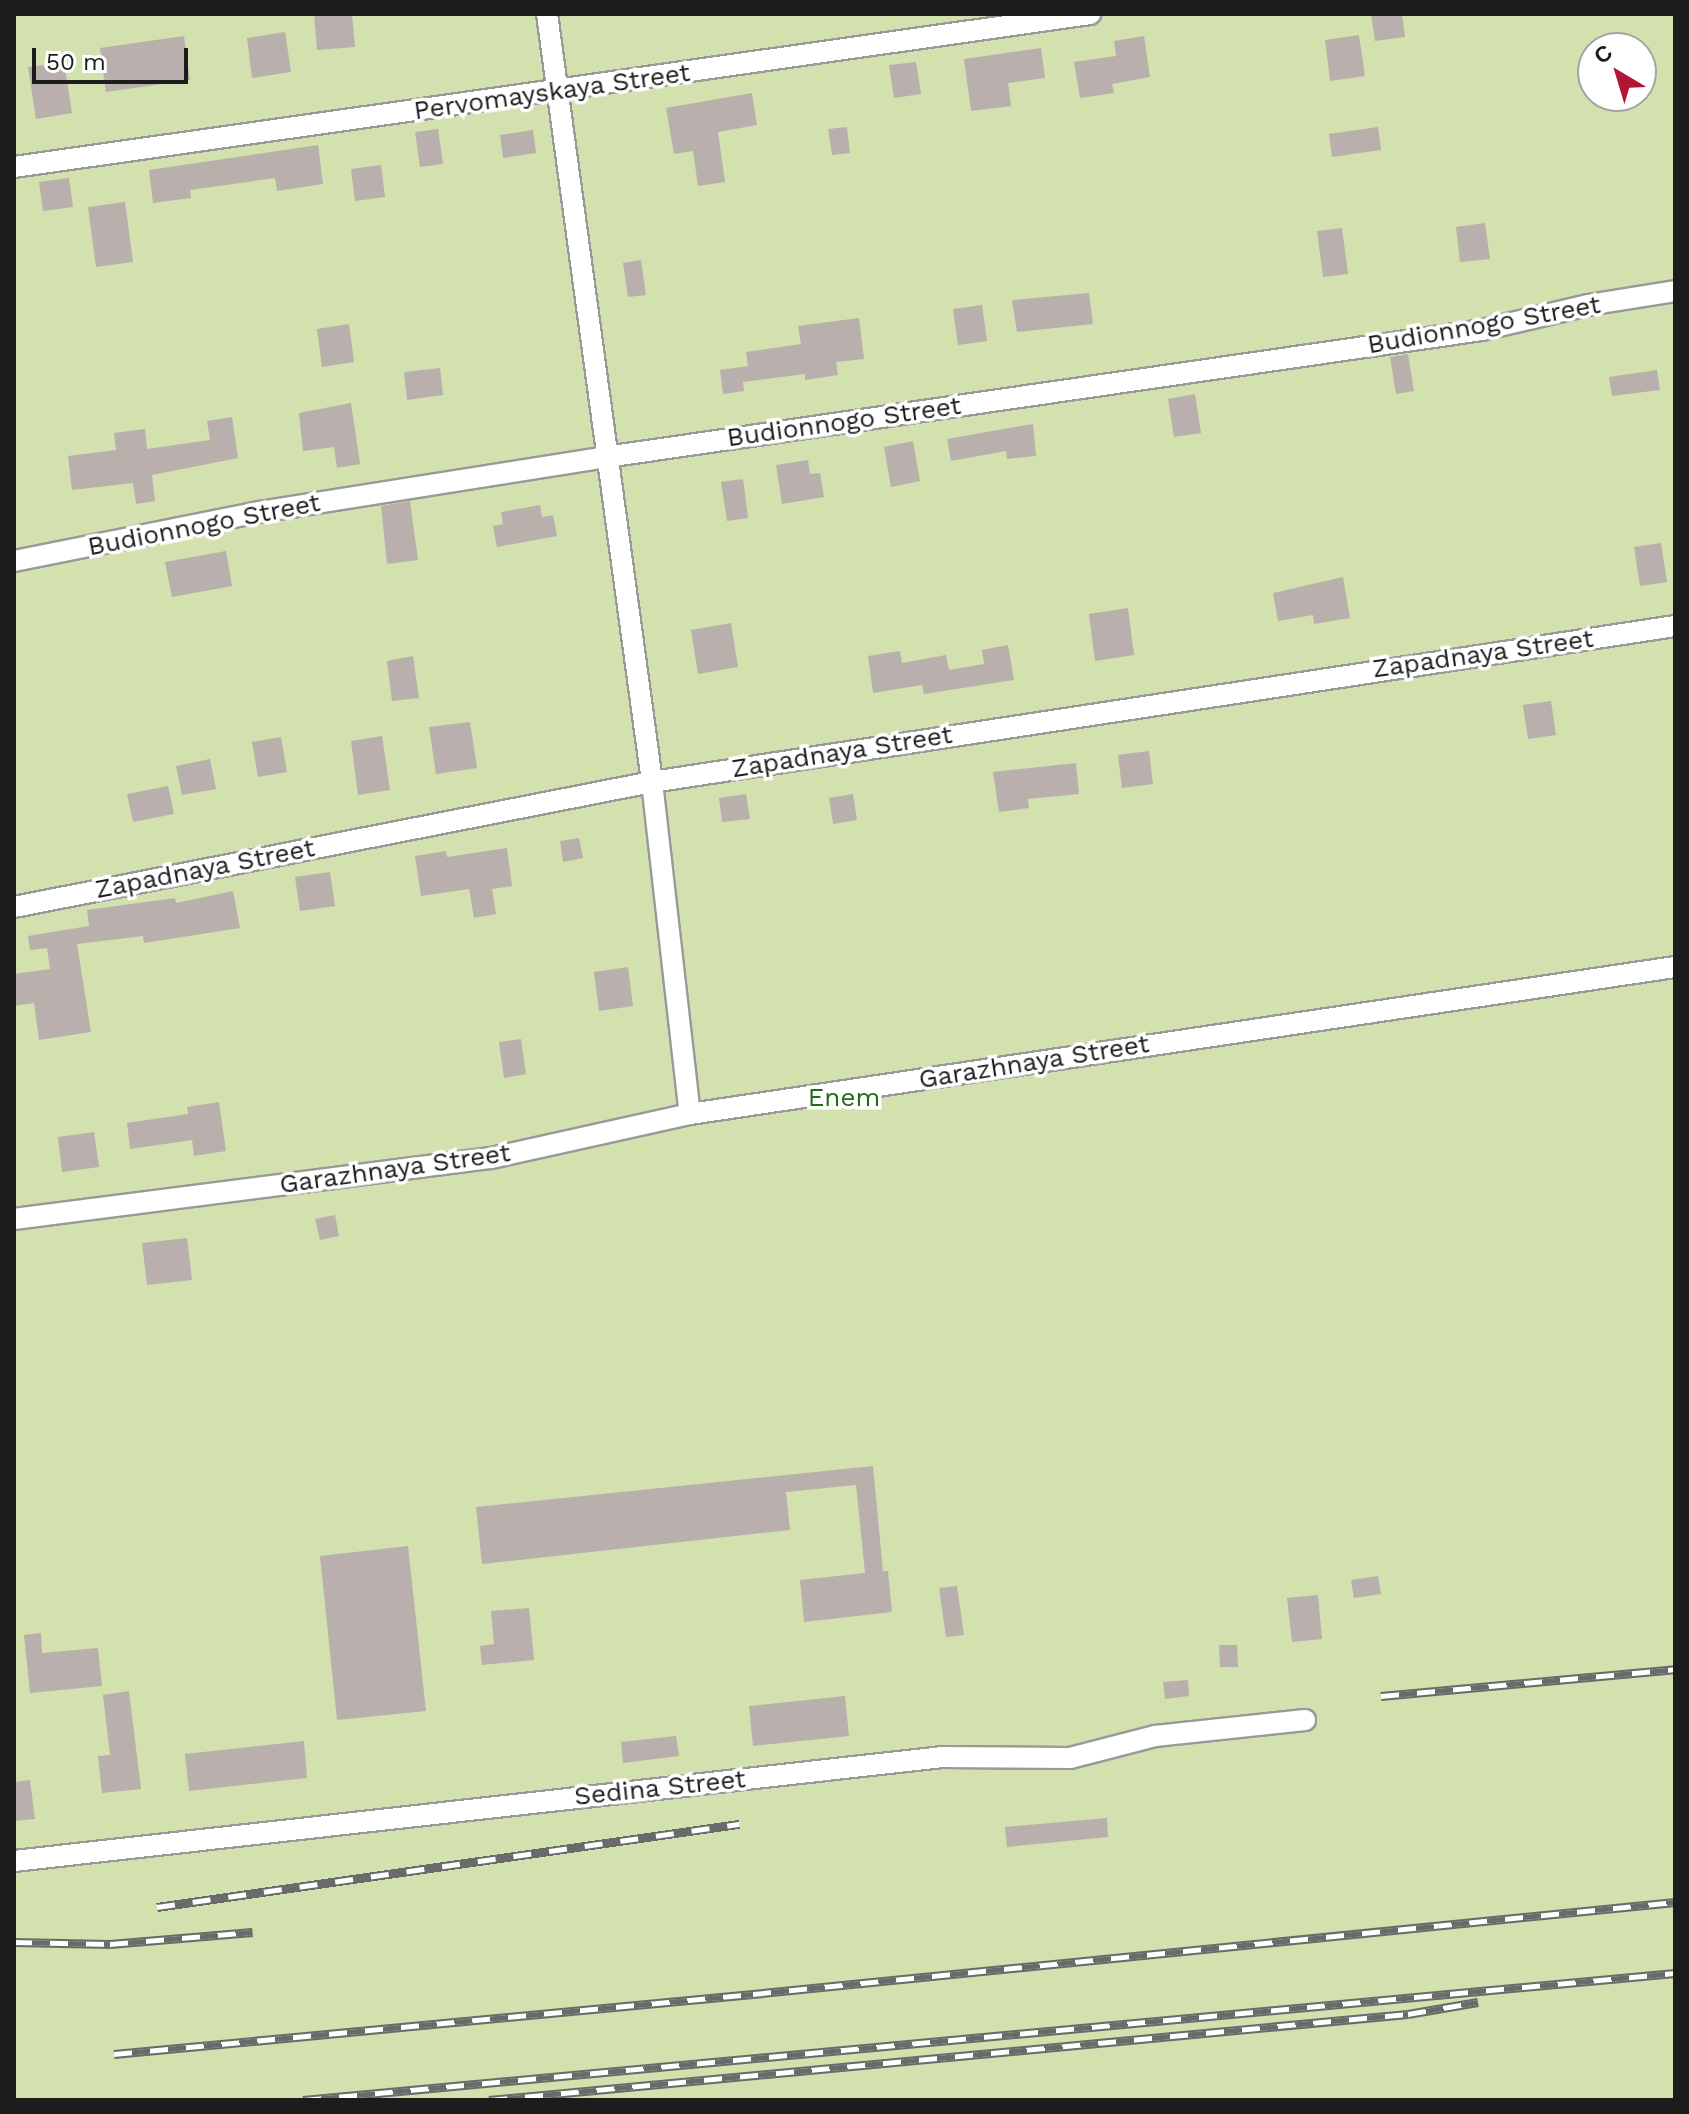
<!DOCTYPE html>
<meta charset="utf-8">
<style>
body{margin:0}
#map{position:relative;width:1689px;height:2114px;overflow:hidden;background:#ece7e3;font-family:"Work Sans",sans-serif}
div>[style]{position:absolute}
.grass>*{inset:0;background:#d2e1ae}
.building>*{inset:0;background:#b9afac}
.roads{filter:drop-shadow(2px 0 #999) drop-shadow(-2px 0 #999) drop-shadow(0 2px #999) drop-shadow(0 -2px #999)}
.street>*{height:20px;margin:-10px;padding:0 10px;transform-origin:10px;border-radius:10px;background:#fff}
.rail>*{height:9px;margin-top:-4.5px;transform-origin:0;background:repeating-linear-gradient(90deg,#fff 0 18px,#6a6a6a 0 36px);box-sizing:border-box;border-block:2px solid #6a6a6a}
span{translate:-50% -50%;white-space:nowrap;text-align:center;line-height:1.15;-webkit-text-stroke:7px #fff;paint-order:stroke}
.street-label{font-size:26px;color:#1c1c1c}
.park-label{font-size:26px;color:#226d17}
.frame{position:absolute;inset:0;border:16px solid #1c1c1c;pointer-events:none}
.north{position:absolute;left:1577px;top:32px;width:80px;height:80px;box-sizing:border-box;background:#fff;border:2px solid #a4a4a4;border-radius:50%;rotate:322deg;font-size:22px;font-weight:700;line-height:32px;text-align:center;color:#1c1c1c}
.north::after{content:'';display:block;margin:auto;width:28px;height:36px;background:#b21637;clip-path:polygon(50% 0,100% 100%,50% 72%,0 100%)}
.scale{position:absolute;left:32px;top:48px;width:156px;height:36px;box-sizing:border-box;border:4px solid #1c1c1c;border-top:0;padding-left:10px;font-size:24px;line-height:28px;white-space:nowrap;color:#1c1c1c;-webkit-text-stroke:6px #fff;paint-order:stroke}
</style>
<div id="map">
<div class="grass">
<i style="clip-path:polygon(evenodd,14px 14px,1675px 14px,1675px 2100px,14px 2100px,14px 14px,1593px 48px,1641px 48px,1641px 96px,1593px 96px,1593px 48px)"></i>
</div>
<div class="building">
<i style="clip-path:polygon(314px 14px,352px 14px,355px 47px,317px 50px)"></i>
<i style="clip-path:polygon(1371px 14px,1402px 14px,1405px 37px,1375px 41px)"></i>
<i style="clip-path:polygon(285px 32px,291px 72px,252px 78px,247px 38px)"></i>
<i style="clip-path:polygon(1359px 35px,1365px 76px,1330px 81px,1325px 40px)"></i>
<i style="clip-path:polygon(184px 36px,190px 80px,106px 92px,100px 48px)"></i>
<i style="clip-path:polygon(1144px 36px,1150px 77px,1112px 84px,1114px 93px,1080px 98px,1074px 62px,1116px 56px,1114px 41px)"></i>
<i style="clip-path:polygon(1041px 48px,1045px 78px,1008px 83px,1011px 106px,971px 111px,964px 59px)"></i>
<i style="clip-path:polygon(64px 62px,72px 113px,36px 119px,28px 67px)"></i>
<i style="clip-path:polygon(916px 62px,921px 94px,894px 98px,889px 65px)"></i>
<i style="clip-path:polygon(752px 93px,757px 125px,718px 132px,725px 182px,698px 186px,693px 151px,674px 154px,666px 108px)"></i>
<i style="clip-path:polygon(847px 127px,850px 153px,832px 155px,828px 129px)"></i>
<i style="clip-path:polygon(1378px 127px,1381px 150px,1332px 157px,1329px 134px)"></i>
<i style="clip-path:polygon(438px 129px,443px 164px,420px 167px,415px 132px)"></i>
<i style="clip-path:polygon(533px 130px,536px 153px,503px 158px,500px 135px)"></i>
<i style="clip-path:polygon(318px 145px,323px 184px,277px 191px,275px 178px,190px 190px,191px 198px,153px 203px,149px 170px)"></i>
<i style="clip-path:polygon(381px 165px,385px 197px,355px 201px,351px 169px)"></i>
<i style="clip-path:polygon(69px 178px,73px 207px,43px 211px,39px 182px)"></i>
<i style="clip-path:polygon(125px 202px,133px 262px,96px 267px,88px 207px)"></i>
<i style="clip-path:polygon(1485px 223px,1490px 259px,1460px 262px,1456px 227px)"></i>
<i style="clip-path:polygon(1342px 228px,1348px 274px,1323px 277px,1317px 231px)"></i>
<i style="clip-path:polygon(641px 260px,646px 295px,628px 297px,623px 263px)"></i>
<i style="clip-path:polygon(1089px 293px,1093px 324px,1017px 332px,1012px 300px)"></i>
<i style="clip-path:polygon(982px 305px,987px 341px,958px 345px,953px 309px)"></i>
<i style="clip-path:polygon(859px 318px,864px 359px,836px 362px,838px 375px,805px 380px,805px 374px,743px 382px,744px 391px,723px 394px,720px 370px,748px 366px,746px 352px,801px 344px,798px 326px)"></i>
<i style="clip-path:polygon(349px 324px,354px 362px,322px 367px,317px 329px)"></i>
<i style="clip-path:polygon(1408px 354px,1414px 391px,1396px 394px,1390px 357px)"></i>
<i style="clip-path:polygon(440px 368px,443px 395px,407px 400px,404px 372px)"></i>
<i style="clip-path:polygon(1657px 370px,1660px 390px,1612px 396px,1609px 377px)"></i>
<i style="clip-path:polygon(1195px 394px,1201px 433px,1174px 437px,1168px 399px)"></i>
<i style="clip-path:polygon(351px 403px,360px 464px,337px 468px,334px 447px,303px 451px,299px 413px)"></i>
<i style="clip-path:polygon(232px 417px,238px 458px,152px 475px,155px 501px,136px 504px,133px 483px,72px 490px,68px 456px,116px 450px,114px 433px,145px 429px,147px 449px,210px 440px,207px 421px)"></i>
<i style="clip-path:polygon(1033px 424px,1036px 456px,1007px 459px,1006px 451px,951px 461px,947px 439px)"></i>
<i style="clip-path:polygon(913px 441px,920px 481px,891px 487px,884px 447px)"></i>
<i style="clip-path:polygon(808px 460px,810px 474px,820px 473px,824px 497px,782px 504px,776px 465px)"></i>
<i style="clip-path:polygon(743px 479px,748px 518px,727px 521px,721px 482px)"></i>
<i style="clip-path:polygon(410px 501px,418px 560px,387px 564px,381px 506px)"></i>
<i style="clip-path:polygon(540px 505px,542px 517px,553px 515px,557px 536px,497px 547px,493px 526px,503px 524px,501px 512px)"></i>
<i style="clip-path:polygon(1661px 543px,1667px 582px,1640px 586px,1634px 547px)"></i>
<i style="clip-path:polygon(226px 551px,232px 586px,172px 597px,165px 562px)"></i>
<i style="clip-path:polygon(1343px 577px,1350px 618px,1314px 624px,1313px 615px,1278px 621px,1273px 593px)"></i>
<i style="clip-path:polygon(1128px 608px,1134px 655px,1095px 661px,1089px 614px)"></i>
<i style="clip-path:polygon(731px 623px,738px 667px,698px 674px,691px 630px)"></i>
<i style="clip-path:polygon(1008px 645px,1014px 680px,924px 694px,922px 685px,873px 693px,868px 656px,900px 651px,902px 663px,946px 655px,949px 670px,984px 664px,982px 650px)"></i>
<i style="clip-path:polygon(413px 656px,419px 698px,392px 701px,387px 661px)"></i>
<i style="clip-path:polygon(1551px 701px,1556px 735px,1528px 739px,1523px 705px)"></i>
<i style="clip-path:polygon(470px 722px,477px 768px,436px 774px,429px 727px)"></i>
<i style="clip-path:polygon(382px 736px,390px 790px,358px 795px,351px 741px)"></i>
<i style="clip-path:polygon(281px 737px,287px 772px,258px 777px,252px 742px)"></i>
<i style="clip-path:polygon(1149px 751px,1153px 784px,1122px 788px,1118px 755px)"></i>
<i style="clip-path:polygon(210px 759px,216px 789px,182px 795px,176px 766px)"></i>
<i style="clip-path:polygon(1076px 763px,1079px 794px,1028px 799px,1029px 808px,999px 812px,993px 772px)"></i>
<i style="clip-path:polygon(168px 786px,174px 814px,133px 822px,127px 794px)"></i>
<i style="clip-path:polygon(746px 794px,750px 819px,722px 822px,719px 798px)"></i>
<i style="clip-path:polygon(853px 794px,857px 820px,833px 824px,829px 798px)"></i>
<i style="clip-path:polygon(579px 838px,583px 858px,563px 862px,560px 841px)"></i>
<i style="clip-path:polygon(507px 848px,512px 886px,492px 889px,496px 914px,474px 918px,469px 889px,421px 896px,415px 856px,446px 851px,447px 857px)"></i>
<i style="clip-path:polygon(330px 872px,335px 906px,300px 911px,295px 877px)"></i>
<i style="clip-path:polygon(233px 891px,240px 928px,144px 943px,143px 936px,77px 944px,91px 1032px,39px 1040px,34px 1003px,14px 1006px,14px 974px,50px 969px,47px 948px,30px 950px,28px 936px,89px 926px,87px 910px,175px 898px,176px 903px)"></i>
<i style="clip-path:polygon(628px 967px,633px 1006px,599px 1011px,594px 972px)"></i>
<i style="clip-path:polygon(521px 1039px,526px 1074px,504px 1078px,499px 1042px)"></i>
<i style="clip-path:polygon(219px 1102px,226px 1151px,194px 1156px,192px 1140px,130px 1149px,127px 1123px,188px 1114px,187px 1107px)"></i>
<i style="clip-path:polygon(94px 1132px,99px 1167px,62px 1172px,58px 1137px)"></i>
<i style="clip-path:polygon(335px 1215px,339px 1236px,320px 1240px,315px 1219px)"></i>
<i style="clip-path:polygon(187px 1238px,192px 1280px,147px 1285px,142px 1243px)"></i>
<i style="clip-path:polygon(873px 1466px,883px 1571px,888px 1571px,892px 1612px,804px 1622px,800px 1580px,865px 1573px,856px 1485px,786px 1492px,790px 1530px,482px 1564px,476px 1507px)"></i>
<i style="clip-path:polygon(408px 1546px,426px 1711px,337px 1720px,320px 1556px)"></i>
<i style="clip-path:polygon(1378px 1576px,1381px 1594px,1354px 1598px,1351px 1580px)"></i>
<i style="clip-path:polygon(957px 1586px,964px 1635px,946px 1637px,939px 1588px)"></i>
<i style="clip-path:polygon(1318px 1595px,1322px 1639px,1292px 1642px,1287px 1598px)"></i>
<i style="clip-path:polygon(529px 1608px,534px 1660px,482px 1665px,480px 1646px,494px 1644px,491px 1611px)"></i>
<i style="clip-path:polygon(41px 1633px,42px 1653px,98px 1648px,102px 1686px,30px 1693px,24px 1635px)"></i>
<i style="clip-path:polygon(1219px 1645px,1237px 1645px,1238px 1667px,1220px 1667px)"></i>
<i style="clip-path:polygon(1188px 1680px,1189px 1696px,1165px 1699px,1163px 1682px)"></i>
<i style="clip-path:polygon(129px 1691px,141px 1789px,102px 1793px,98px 1756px,110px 1755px,103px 1695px)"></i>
<i style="clip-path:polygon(845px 1696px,849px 1736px,753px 1746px,749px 1706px)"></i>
<i style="clip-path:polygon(676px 1736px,679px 1756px,623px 1763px,621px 1742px)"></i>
<i style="clip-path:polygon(304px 1741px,307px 1778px,189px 1791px,185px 1754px)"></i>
<i style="clip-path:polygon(30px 1780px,35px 1819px,14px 1821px,14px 1782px)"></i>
<i style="clip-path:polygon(1107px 1818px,1108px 1837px,1007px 1847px,1005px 1827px)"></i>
</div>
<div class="roads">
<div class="street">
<i style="left:547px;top:14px;width:775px;rotate:82.21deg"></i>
<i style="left:652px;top:782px;width:334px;rotate:83.5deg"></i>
<i style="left:14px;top:167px;width:1087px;rotate:-8.09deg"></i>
<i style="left:14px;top:561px;width:250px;rotate:-11.3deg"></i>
<i style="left:259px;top:512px;width:351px;rotate:-9deg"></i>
<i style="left:606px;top:457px;width:885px;rotate:-8.25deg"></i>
<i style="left:1482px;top:330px;width:109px;rotate:-13.3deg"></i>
<i style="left:1588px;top:305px;width:88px;rotate:-9.1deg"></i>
<i style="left:14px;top:907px;width:650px;rotate:-11.09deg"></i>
<i style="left:652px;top:782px;width:1035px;rotate:-8.67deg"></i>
<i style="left:14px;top:1219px;width:481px;rotate:-7.3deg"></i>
<i style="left:491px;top:1158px;width:204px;rotate:-12.5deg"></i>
<i style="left:690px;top:1114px;width:996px;rotate:-8.49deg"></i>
<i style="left:14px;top:1861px;width:935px;rotate:-6.39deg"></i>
<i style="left:943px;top:1757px;width:127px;rotate:0.5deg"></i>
<i style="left:1070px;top:1758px;width:88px;rotate:-14.5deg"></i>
<i style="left:1155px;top:1736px;width:151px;rotate:-6.1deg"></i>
</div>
</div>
<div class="rail">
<i style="left:1381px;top:1696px;width:295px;rotate:-5.2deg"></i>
<i style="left:157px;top:1907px;width:588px;rotate:-8.12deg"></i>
<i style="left:14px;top:1942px;width:96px;rotate:1.2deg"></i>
<i style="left:110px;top:1944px;width:143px;rotate:-4.8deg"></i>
<i style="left:114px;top:2054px;width:642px;rotate:-5.36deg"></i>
<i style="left:753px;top:1994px;width:927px;rotate:-5.7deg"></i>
<i style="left:303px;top:2100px;width:1378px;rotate:-5.29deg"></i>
<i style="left:489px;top:2100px;width:923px;rotate:-5.35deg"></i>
<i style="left:1408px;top:2014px;width:71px;rotate:-9.7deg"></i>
</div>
<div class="street-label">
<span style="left:552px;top:92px;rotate:-8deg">Pervomayskaya Street</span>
<span style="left:1484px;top:325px;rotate:-10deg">Budionnogo Street</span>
<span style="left:844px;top:422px;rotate:-8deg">Budionnogo Street</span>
<span style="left:204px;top:525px;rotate:-11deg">Budionnogo Street</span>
<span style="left:1483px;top:654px;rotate:-8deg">Zapadnaya Street</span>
<span style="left:842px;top:752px;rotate:-9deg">Zapadnaya Street</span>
<span style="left:205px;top:869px;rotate:-11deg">Zapadnaya Street</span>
<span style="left:1034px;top:1062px;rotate:-9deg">Garazhnaya Street</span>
<span style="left:395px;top:1169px;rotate:-8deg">Garazhnaya Street</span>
<span style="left:660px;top:1788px;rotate:-6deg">Sedina Street</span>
</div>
<div class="park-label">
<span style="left:844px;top:1098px">Enem</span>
</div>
<div class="frame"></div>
<div class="north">С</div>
<div class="scale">50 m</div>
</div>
